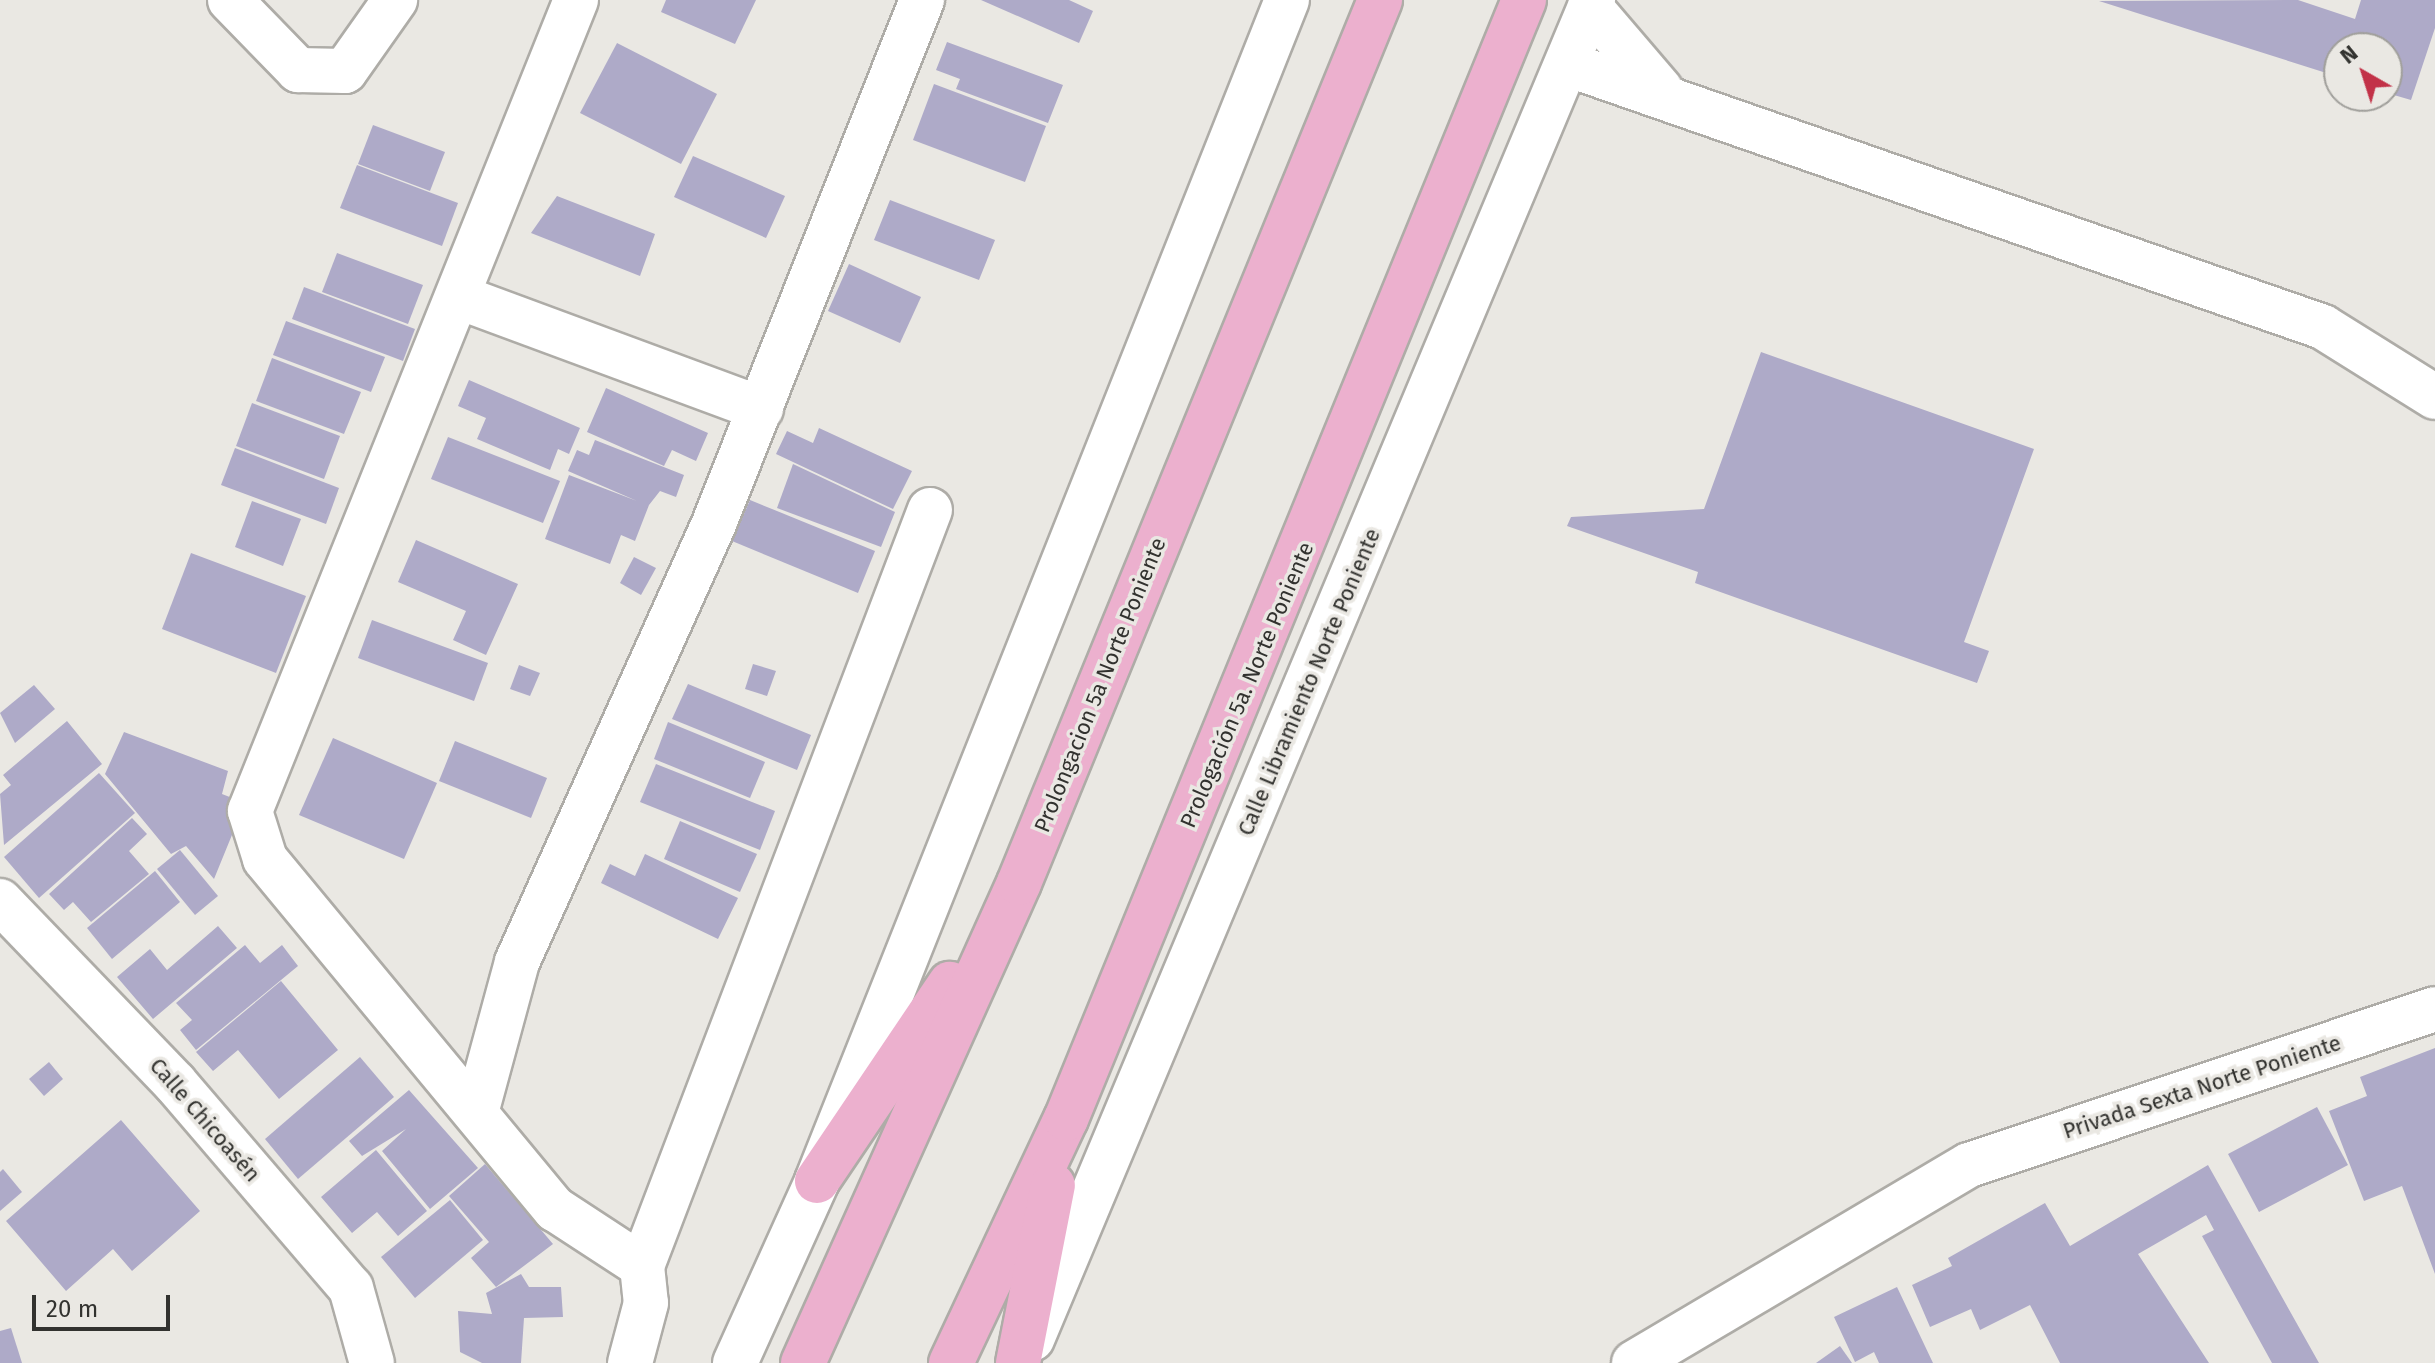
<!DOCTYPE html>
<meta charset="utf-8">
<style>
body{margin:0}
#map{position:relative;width:2435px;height:1363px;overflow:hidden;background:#eae8e3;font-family:"Fira Sans",sans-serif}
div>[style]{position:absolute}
.building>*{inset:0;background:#aeaac8}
.roads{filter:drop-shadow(2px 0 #aeaca7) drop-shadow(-2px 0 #aeaca7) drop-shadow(0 2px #aeaca7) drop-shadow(0 -2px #aeaca7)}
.minor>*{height:44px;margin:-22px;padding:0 22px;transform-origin:22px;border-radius:22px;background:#fff}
.tertiary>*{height:44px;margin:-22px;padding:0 22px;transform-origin:22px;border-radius:22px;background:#fff}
.primary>*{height:44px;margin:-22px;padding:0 22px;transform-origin:22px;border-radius:22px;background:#ecb0ce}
span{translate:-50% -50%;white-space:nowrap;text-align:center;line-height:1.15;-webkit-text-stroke:7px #eae8e3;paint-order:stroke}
.street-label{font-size:22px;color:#32322f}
.north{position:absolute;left:2323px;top:32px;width:80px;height:80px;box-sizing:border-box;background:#eae8e3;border:2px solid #a09f9b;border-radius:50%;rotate:321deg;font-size:22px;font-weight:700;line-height:32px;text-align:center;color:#32322f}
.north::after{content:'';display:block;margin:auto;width:28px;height:36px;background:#c23248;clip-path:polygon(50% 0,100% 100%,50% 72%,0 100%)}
.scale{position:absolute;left:32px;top:1295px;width:138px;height:36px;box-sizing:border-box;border:4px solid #32322f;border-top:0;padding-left:10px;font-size:24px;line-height:28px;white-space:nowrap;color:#32322f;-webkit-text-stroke:6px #eae8e3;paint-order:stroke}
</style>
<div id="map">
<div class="building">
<i style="clip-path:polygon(666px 0,756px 0,735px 44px,661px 12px)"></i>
<i style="clip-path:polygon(981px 0,1069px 0,1093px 11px,1079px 43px)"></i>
<i style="clip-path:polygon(2298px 0,2355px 19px,2361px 0,2435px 0,2435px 28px,2411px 100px,2387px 93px,2387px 48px,2339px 48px,2339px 77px,2099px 1px)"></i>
<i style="clip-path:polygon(947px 42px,1063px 85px,1048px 123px,956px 89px,960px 79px,936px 70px)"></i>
<i style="clip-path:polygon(617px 43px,717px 94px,681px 164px,580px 113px)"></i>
<i style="clip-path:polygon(934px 84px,1046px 126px,1025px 182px,913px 140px)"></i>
<i style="clip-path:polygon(373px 125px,445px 152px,430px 191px,358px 164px)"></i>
<i style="clip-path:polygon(693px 156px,785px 196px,766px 238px,674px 197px)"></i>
<i style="clip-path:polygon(357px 165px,458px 203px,442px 246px,340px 208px)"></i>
<i style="clip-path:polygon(557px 196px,655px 234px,640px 276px,531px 233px)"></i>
<i style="clip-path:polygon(890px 200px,995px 240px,979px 280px,874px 240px)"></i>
<i style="clip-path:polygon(337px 253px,423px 285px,408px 324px,322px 292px)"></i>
<i style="clip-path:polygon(849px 264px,921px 297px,900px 343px,828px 311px)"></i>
<i style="clip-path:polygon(304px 287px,415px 329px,403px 361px,292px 319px)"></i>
<i style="clip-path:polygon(286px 321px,385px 357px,371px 392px,273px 355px)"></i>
<i style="clip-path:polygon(1761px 352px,2034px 449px,1964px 642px,1989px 651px,1977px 683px,1695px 583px,1698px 572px,1567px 526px,1571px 517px,1704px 509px)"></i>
<i style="clip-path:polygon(272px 358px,361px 392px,344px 434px,256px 401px)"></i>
<i style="clip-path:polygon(469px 380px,580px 428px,569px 454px,558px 449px,550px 470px,477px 439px,486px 418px,458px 406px)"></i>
<i style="clip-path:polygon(606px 388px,708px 433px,696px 461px,672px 450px,664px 466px,587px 432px)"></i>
<i style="clip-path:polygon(252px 403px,340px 436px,324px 479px,236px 446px)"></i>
<i style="clip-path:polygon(819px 428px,912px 471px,893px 509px,776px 454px,787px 431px,813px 443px)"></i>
<i style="clip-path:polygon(448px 437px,560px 481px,543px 523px,431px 479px)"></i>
<i style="clip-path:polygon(595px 440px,684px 475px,676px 497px,660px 491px,649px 505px,635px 541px,621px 535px,610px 564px,545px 539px,569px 475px,637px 501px,568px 471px,577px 450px,589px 455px)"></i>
<i style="clip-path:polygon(235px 448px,339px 488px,326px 524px,221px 485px)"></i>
<i style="clip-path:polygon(793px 464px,895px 512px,881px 547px,777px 508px)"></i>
<i style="clip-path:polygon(750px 500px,875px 551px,858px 593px,732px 541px)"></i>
<i style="clip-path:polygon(252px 501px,301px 519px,283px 566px,235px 547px)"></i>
<i style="clip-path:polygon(416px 540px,518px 584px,486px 655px,453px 640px,466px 611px,398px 582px)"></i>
<i style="clip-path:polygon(191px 553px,306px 596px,276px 673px,162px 629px)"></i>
<i style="clip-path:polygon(634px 557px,656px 568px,641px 595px,620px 583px)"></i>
<i style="clip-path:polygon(372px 620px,488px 663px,474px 701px,358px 658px)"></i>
<i style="clip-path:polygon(753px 664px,776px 671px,767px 696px,745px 689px)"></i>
<i style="clip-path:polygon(519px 665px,540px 673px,530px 696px,510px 689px)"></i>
<i style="clip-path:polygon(688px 684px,811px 735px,797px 770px,672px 719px)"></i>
<i style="clip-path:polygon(34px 685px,55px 709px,15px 743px,0 713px)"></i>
<i style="clip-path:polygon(67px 721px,102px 764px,4px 845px,0 794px,11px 785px,3px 775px)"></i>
<i style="clip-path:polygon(668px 722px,765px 762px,750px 798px,654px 759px)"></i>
<i style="clip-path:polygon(124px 732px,228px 771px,222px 794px,245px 803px,214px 879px,186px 846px,171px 854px,105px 774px)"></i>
<i style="clip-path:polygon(333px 738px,437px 783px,404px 859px,299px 815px)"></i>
<i style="clip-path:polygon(455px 741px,547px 778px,531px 818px,439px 781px)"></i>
<i style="clip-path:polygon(656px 764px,775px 811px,760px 850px,640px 802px)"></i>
<i style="clip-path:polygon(99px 773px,135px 813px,39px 898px,4px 857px)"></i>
<i style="clip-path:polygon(132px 818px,147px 834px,129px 851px,149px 874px,91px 922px,73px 902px,64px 910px,49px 894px)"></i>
<i style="clip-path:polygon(680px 821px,757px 854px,740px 892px,664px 859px)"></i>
<i style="clip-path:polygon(180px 850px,218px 896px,195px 915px,157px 869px)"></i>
<i style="clip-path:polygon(645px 854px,738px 898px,718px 939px,601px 883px,610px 864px,635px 876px)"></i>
<i style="clip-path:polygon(155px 871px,180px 902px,112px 959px,87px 928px)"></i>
<i style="clip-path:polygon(218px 926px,237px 948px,153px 1019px,117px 977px,150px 949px,167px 970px)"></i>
<i style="clip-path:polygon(245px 945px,260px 963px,282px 945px,298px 966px,196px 1050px,180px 1030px,192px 1020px,176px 1003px)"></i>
<i style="clip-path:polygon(281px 981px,338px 1050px,279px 1099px,238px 1050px,213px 1071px,196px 1052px)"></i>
<i style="clip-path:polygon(2435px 1048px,2435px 1274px,2402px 1186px,2364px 1201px,2329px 1111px,2367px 1096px,2360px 1077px)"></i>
<i style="clip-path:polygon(360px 1057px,394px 1097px,298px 1179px,265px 1139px)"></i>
<i style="clip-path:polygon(49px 1062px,63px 1079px,44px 1096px,29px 1079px)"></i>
<i style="clip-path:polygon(409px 1090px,478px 1168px,430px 1209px,382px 1151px,406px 1129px,362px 1156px,349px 1141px)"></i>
<i style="clip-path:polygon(2317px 1107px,2348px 1165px,2259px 1212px,2228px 1154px)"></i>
<i style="clip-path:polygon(121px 1120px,200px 1211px,132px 1271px,113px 1249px,66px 1291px,6px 1221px)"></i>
<i style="clip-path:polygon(376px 1150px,427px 1211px,398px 1236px,377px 1212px,352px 1233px,321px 1197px)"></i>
<i style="clip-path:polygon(485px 1164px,553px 1244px,496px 1287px,471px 1258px,489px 1242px,449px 1196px)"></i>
<i style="clip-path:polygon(2208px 1165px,2319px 1363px,2272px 1363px,2202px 1236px,2214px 1230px,2206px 1215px,2138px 1254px,2209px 1363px,2060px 1363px,2030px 1305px,1980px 1330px,1971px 1309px,1930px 1327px,1912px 1285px,1952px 1266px,1948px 1258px,2045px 1203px,2070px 1246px)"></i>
<i style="clip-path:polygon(3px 1169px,22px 1192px,0 1211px,0 1172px)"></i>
<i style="clip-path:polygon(450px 1200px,483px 1240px,415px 1298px,381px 1257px)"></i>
<i style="clip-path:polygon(521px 1274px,529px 1287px,561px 1287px,563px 1317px,524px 1318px,521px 1363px,482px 1363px,460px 1352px,458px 1311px,492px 1314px,486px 1293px)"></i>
<i style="clip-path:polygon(1897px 1287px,1933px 1363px,1879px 1363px,1874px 1352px,1855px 1362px,1834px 1317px)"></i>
<i style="clip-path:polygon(11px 1328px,22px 1363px,0 1363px,0 1331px)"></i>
<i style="clip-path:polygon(1840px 1346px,1852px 1363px,1816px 1363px)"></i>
</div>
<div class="roads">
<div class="minor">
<i style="left:230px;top:0;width:98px;rotate:45.8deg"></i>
<i style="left:298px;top:70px;width:47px;rotate:1.2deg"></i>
<i style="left:345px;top:71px;width:87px;rotate:-54.8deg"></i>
<i style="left:576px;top:0;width:874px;rotate:111.9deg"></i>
<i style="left:250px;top:811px;width:50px;rotate:72.6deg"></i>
<i style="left:265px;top:859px;width:455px;rotate:50.4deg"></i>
<i style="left:555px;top:1209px;width:104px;rotate:33.2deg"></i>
<i style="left:642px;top:1266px;width:37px;rotate:84deg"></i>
<i style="left:646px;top:1303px;width:62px;rotate:104.9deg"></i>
<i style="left:1590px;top:7px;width:109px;rotate:49.5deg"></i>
<i style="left:1570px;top:65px;width:797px;rotate:19.18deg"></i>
<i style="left:2323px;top:327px;width:132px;rotate:32deg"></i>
<i style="left:459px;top:297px;width:322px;rotate:20.3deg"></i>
<i style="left:0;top:901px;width:252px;rotate:46.1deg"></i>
<i style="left:175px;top:1083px;width:270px;rotate:49.4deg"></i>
<i style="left:351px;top:1288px;width:78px;rotate:74.4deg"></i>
<i style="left:476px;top:1113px;width:156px;rotate:-74.8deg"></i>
<i style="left:517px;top:962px;width:483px;rotate:-65.8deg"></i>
<i style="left:715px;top:521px;width:561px;rotate:-68.33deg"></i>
<i style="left:642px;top:1266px;width:809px;rotate:-69.15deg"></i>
<i style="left:1634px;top:1363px;width:389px;rotate:-30.6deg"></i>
<i style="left:1969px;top:1165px;width:491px;rotate:-18.5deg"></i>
</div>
<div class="tertiary">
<i style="left:1032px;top:1339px;width:1452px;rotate:-67.27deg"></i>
<i style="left:735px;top:1363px;width:200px;rotate:-65.7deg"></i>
<i style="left:817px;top:1181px;width:1271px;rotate:-68.3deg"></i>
</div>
<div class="primary">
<i style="left:817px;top:1181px;width:238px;rotate:-56deg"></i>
<i style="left:803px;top:1363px;width:526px;rotate:-65.77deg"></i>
<i style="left:1019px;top:883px;width:954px;rotate:-67.76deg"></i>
<i style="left:951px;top:1363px;width:270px;rotate:-64.8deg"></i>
<i style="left:1066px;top:1119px;width:1209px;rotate:-67.74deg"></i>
<i style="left:1018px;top:1363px;width:181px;rotate:-78.9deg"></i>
</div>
</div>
<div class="street-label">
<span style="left:1309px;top:682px;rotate:-67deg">Calle Libramiento Norte Poniente</span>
<span style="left:1100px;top:685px;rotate:-68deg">Prolongacion 5a Norte Poniente</span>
<span style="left:1247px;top:685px;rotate:-67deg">Prologación 5a. Norte Poniente</span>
<span style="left:2202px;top:1087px;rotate:-18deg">Privada Sexta Norte Poniente</span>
<span style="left:205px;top:1120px;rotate:49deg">Calle Chicoasén</span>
</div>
<div class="north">N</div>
<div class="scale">20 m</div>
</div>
